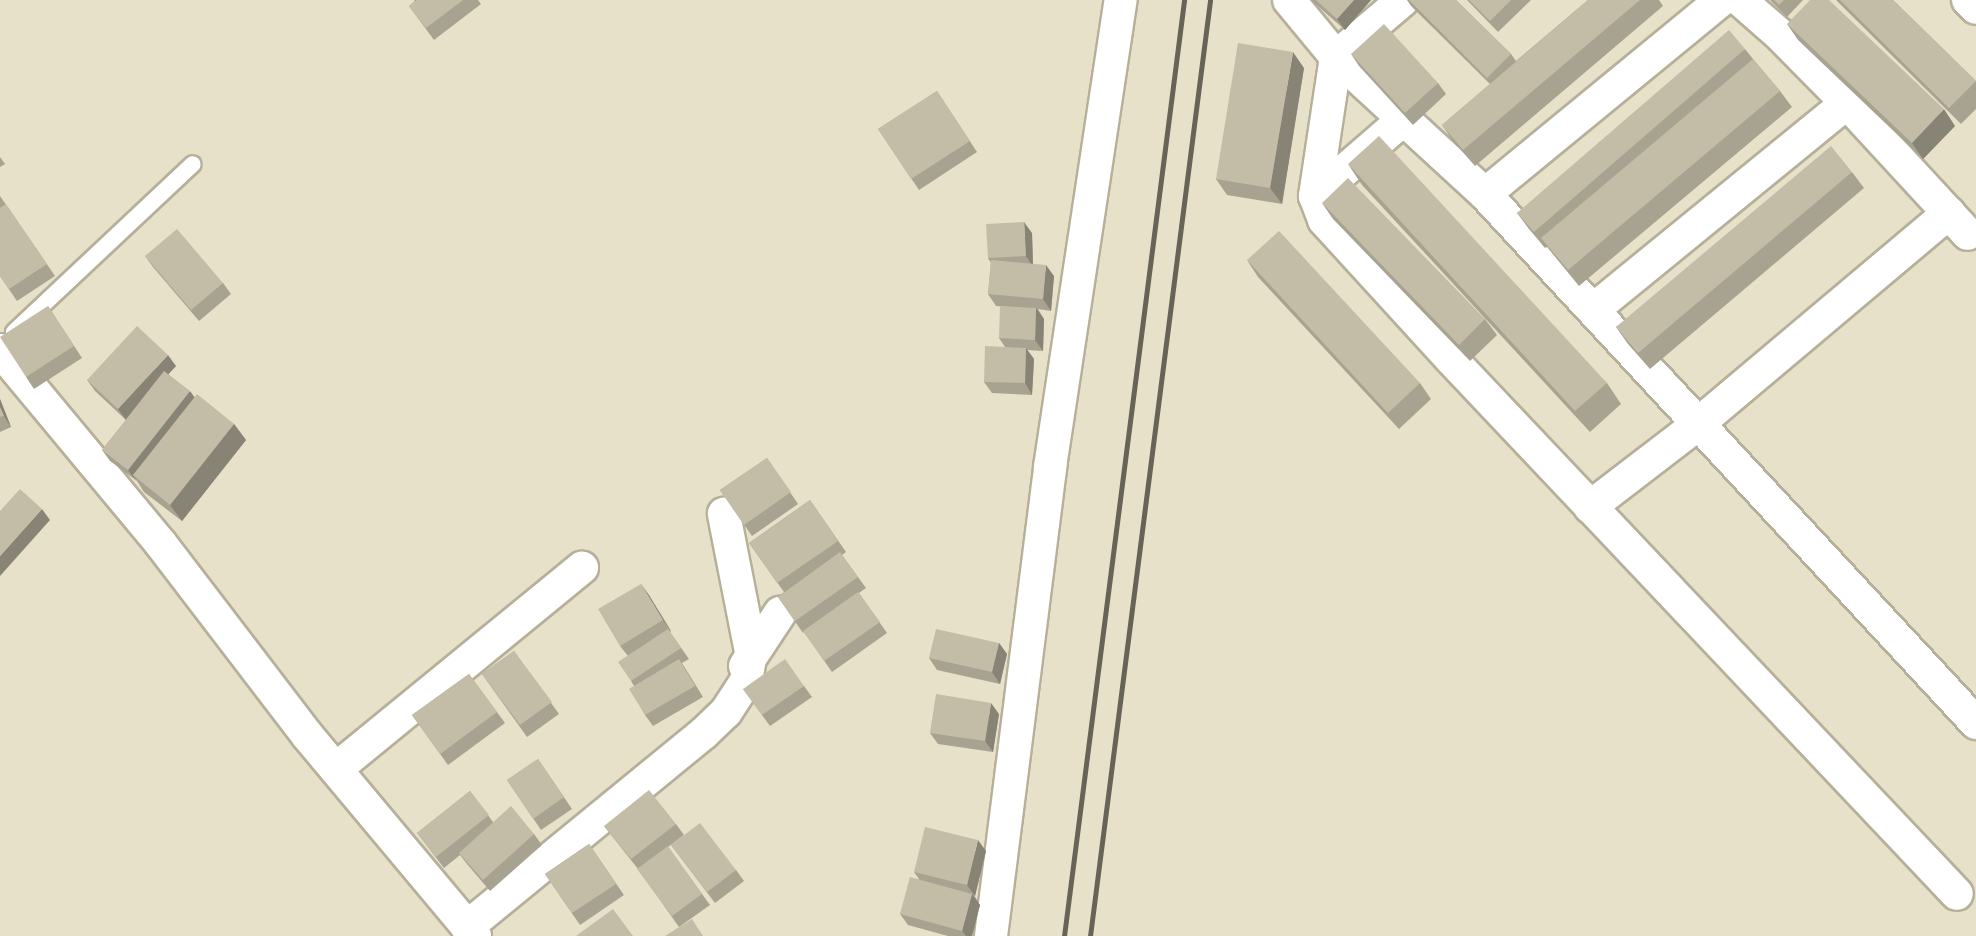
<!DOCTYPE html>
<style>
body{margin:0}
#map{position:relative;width:1976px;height:936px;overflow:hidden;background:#e7e1ca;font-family:"Libre Baskerville",serif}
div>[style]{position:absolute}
.roads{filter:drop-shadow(2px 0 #b6b09a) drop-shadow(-2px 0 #b6b09a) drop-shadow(0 2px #b6b09a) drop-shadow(0 -2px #b6b09a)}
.service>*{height:16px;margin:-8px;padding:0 8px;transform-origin:8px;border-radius:8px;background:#fff}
.minor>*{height:32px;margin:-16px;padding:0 16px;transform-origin:16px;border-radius:16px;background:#fff}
.rail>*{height:5px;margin:-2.5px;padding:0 2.5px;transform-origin:2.5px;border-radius:2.5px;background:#676457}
.wall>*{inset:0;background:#a8a390}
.shaded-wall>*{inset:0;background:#888475}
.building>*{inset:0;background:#c3bda7}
span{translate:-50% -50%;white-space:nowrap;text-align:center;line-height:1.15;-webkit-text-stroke:5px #e7e1ca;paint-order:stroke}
</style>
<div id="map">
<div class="roads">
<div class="service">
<i style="left:14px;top:332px;width:245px;rotate:-43.2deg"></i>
</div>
<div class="minor">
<i style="left:1289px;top:0;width:74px;rotate:50.5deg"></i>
<i style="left:1336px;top:57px;width:202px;rotate:42.6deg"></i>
<i style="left:1485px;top:194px;width:722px;rotate:47.13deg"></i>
<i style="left:1403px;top:0;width:88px;rotate:139.6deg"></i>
<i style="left:1336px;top:57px;width:141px;rotate:98.6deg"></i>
<i style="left:1315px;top:196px;width:26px;rotate:69deg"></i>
<i style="left:1324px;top:220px;width:188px;rotate:47.6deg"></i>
<i style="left:1451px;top:359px;width:736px;rotate:46.6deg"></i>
<i style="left:1740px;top:0;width:50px;rotate:41deg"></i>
<i style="left:1778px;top:33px;width:98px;rotate:45.4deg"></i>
<i style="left:1847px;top:103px;width:178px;rotate:47.3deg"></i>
<i style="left:1968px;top:0;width:11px;rotate:45deg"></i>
<i style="left:1485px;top:194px;width:306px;rotate:-39.4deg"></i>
<i style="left:1315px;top:196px;width:118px;rotate:-40.9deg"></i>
<i style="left:1593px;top:310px;width:328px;rotate:-39.2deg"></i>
<i style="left:0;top:350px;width:252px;rotate:50.3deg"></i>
<i style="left:161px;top:544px;width:240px;rotate:52.6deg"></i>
<i style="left:307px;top:735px;width:262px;rotate:50.1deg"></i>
<i style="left:1590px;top:507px;width:136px;rotate:-37.5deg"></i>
<i style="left:1698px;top:424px;width:328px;rotate:-40.1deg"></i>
<i style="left:745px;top:666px;width:64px;rotate:-56.6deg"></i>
<i style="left:336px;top:769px;width:318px;rotate:-39.3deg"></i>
<i style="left:467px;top:927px;width:306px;rotate:-39.3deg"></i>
<i style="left:704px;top:733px;width:30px;rotate:-44deg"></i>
<i style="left:726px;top:712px;width:37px;rotate:-57deg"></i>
<i style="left:746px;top:681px;width:29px;rotate:-80deg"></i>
<i style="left:751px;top:652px;width:141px;rotate:-101.1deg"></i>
<i style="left:991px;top:936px;width:473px;rotate:-82.8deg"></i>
<i style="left:1050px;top:467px;width:472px;rotate:-81.4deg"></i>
</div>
</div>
<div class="rail">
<i style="left:1064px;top:936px;width:944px;rotate:-82.69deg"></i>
<i style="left:1090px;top:936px;width:944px;rotate:-82.69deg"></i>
</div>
<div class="wall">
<i style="clip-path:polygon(414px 0,478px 0,481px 4px,434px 40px,409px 6px,415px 1px)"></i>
<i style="clip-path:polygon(1311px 0,1371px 0,1345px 30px)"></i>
<i style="clip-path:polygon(1407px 0,1456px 0,1511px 54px,1516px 61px,1588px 0,1659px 0,1663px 6px,1475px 166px,1453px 141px,1442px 125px,1490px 84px,1411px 6px)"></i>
<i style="clip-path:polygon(1467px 0,1531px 0,1498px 32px)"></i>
<i style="clip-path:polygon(1770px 0,1803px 0,1787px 17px)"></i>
<i style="clip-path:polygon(1836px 0,1893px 0,1976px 81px,1976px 109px,1961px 124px)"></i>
<i style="clip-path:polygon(1787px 24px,1955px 126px,1923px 159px,1798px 40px)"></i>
<i style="clip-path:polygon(1745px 49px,1753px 59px,1780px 91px,1792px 107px,1579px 286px,1547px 247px,1545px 248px,1529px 229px,1517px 213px)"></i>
<i style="clip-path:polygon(1351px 54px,1438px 83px,1446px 94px,1413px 125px,1359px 66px)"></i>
<i style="clip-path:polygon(1304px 68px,1282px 204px,1227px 195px,1216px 179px)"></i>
<i style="clip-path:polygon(937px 91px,977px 152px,919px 190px,878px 129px)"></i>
<i style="clip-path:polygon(0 157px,5px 164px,0 167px)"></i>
<i style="clip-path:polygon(1348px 164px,1607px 383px,1621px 404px,1590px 432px,1362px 185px)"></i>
<i style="clip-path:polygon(1852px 172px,1864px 188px,1650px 369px,1628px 344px,1616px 327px)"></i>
<i style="clip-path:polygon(0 196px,55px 276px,17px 301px,0 276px)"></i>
<i style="clip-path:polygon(1322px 203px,1485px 319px,1497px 335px,1470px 361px,1333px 219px)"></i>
<i style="clip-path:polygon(1032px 233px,1033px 264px,1054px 276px,1051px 311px,1038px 309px,1044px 319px,1043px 351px,1027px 350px,1034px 359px,1032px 395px,992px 393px,984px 382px,1005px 347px,999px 338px,1008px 307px,996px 306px,988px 294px,991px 263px,988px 258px)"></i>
<i style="clip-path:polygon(145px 256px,223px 283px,231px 294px,199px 321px,153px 267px)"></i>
<i style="clip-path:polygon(1247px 260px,1420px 383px,1431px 399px,1399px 429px,1258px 277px)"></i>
<i style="clip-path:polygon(48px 306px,82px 358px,34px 389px,26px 377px)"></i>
<i style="clip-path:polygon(176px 366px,168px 374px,194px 397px,234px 424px,246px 440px,182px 521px,144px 492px,137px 481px,110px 461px,102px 450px,126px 420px,95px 391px,87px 380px)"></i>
<i style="clip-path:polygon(0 399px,11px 427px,0 432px)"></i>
<i style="clip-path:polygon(767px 458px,798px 504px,752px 536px,720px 490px)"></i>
<i style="clip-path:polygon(810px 500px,846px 552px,842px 555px,866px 588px,859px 593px,887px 633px,832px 672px,804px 632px,803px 633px,778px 597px,784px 592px,749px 543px)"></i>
<i style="clip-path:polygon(641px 584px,671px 631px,670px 632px,689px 659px,682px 663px,703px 697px,653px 726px,645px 715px,634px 686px,631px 681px,628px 656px,620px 646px)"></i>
<i style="clip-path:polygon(999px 643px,1007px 654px,1000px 684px,937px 670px,929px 658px)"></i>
<i style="clip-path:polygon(514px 651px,559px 714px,527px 737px,482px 674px)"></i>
<i style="clip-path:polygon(469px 674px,505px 723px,448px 765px,412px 715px)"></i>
<i style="clip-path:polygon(804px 686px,812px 697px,770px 726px,743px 689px)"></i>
<i style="clip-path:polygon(999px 714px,993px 752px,938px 744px,930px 733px)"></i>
<i style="clip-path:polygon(538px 759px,572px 809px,541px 830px,507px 780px)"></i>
<i style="clip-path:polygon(470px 791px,493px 822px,534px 834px,542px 845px,490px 891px,467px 864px,460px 855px,444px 868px,417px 833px)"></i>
<i style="clip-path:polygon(676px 824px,684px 835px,668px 847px,710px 905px,679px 927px,638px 869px,604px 826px)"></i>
<i style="clip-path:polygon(589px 844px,624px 895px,580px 925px,545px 874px)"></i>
<i style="clip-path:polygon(671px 845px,736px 870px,744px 881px,715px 903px)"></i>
<i style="clip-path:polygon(986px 851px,975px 896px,974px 895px,980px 905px,972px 936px,948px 936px,908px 925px,900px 914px,919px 879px,914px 872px)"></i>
</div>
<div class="shaded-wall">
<i style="clip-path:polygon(1354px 0,1371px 0,1345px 30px,1337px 19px)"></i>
<i style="clip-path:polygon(1293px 52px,1304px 68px,1282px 204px,1270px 188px)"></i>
<i style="clip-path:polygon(1944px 109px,1955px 126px,1923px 159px,1912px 143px)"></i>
<i style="clip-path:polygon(1024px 222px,1032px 233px,1033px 267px,1026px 256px)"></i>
<i style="clip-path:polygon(1046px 265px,1054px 276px,1051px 311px,1043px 299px)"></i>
<i style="clip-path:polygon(1036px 308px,1044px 319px,1043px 351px,1035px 340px)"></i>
<i style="clip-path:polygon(1026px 348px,1034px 359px,1032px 395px,1025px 383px)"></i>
<i style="clip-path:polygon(168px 355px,176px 366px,126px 420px,118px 409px)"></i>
<i style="clip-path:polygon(190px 391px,198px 402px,133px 475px,136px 481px,128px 470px)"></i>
<i style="clip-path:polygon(0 399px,11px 427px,4px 416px,0 407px)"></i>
<i style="clip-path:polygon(234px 424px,246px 440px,182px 521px,170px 505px)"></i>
<i style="clip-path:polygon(42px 509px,50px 520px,0 576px,0 556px)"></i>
<i style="clip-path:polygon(641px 584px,649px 595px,671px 631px,663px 620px)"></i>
<i style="clip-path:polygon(999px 643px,1007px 654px,1000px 684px,992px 672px)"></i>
<i style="clip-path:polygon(991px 703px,999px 714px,993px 752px,985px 741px)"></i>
<i style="clip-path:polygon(978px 840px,986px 851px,975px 896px,967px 885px)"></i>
<i style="clip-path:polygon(972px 894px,980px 905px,972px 936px,966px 936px,962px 931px)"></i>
</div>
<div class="building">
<i style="clip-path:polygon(417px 0,463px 0,426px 28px,409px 6px)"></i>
<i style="clip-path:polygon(1316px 0,1354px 0,1337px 19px)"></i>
<i style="clip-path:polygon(1409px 0,1456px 0,1511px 54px,1487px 78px)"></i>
<i style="clip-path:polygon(1469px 0,1511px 0,1490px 21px)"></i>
<i style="clip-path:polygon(1588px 0,1640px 0,1463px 150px,1442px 125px)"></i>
<i style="clip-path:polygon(1774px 0,1784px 0,1779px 5px)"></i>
<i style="clip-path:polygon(1810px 0,1829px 0,1944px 109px,1912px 143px,1787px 24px)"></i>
<i style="clip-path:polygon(1840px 0,1893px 0,1976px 81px,1949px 108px)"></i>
<i style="clip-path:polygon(1384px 24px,1438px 83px,1405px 113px,1351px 54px)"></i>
<i style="clip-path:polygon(1729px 30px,1745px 49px,1534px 232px,1517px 213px)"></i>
<i style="clip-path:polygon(1238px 43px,1293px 52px,1270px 188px,1216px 179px)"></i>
<i style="clip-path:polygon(1753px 59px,1780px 91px,1568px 270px,1541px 238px)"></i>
<i style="clip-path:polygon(937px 91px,970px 141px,911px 179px,878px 129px)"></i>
<i style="clip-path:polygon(1379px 136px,1607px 383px,1575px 411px,1348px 164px)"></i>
<i style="clip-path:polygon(1831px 146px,1852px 172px,1638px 353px,1616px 327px)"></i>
<i style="clip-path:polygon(1348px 178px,1485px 319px,1459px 345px,1322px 203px)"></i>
<i style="clip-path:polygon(6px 204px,47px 264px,9px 289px,0 276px,0 208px)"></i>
<i style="clip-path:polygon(1024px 222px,1026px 256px,988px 258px,986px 224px)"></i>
<i style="clip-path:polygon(177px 229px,223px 283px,191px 310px,145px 256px)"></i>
<i style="clip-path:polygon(1279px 231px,1420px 383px,1388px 413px,1247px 260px)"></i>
<i style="clip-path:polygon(991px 260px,1046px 265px,1043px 299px,988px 294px)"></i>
<i style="clip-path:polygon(48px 306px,74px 346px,26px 377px,0 337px)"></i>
<i style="clip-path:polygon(1000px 306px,1036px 308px,1035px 340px,999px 338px)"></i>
<i style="clip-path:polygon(137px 326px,168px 355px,118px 409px,87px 380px)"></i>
<i style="clip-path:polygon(985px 346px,1026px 348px,1025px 383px,984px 382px)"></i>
<i style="clip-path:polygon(164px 371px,190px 391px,128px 470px,102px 450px)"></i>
<i style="clip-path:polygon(197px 394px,234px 424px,170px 505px,133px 475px)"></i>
<i style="clip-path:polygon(0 407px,4px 416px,0 417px)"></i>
<i style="clip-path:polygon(767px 458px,791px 492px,744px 525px,720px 490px)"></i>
<i style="clip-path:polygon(20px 489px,42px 509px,0 556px,0 511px)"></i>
<i style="clip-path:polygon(810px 500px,838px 541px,777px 583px,749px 543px)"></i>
<i style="clip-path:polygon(840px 552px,858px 577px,795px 621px,778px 597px)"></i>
<i style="clip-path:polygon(641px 584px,663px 620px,620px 646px,598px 609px)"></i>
<i style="clip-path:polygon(858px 592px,880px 622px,824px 661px,803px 631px)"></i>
<i style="clip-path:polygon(668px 629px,681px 648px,631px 681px,618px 662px)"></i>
<i style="clip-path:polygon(936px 629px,999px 643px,992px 672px,929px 658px)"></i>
<i style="clip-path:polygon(514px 651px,552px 702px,520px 725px,482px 674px)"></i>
<i style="clip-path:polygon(679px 659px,695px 686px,645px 715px,629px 689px)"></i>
<i style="clip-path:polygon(785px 659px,804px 686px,762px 715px,743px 689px)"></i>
<i style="clip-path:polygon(469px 674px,497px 712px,440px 754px,412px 715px)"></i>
<i style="clip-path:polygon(936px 694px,991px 703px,985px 741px,930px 733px)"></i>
<i style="clip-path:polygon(538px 759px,564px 797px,533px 819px,507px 780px)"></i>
<i style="clip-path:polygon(649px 790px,676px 824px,631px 859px,604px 826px)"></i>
<i style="clip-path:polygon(470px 791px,489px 815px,436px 857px,417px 833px)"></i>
<i style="clip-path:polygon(511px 806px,534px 834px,483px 880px,459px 853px)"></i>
<i style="clip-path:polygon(700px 823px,736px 870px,707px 892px,671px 845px)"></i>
<i style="clip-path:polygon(925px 827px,978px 840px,967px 885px,914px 872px)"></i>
<i style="clip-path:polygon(589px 844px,616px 884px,572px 913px,545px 874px)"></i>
<i style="clip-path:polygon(668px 846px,702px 894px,672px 916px,637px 869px)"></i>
<i style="clip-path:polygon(910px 877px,972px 894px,962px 931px,900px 914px)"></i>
<i style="clip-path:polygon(613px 909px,633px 936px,576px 936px)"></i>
<i style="clip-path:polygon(692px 919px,703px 936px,665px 936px)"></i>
</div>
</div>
